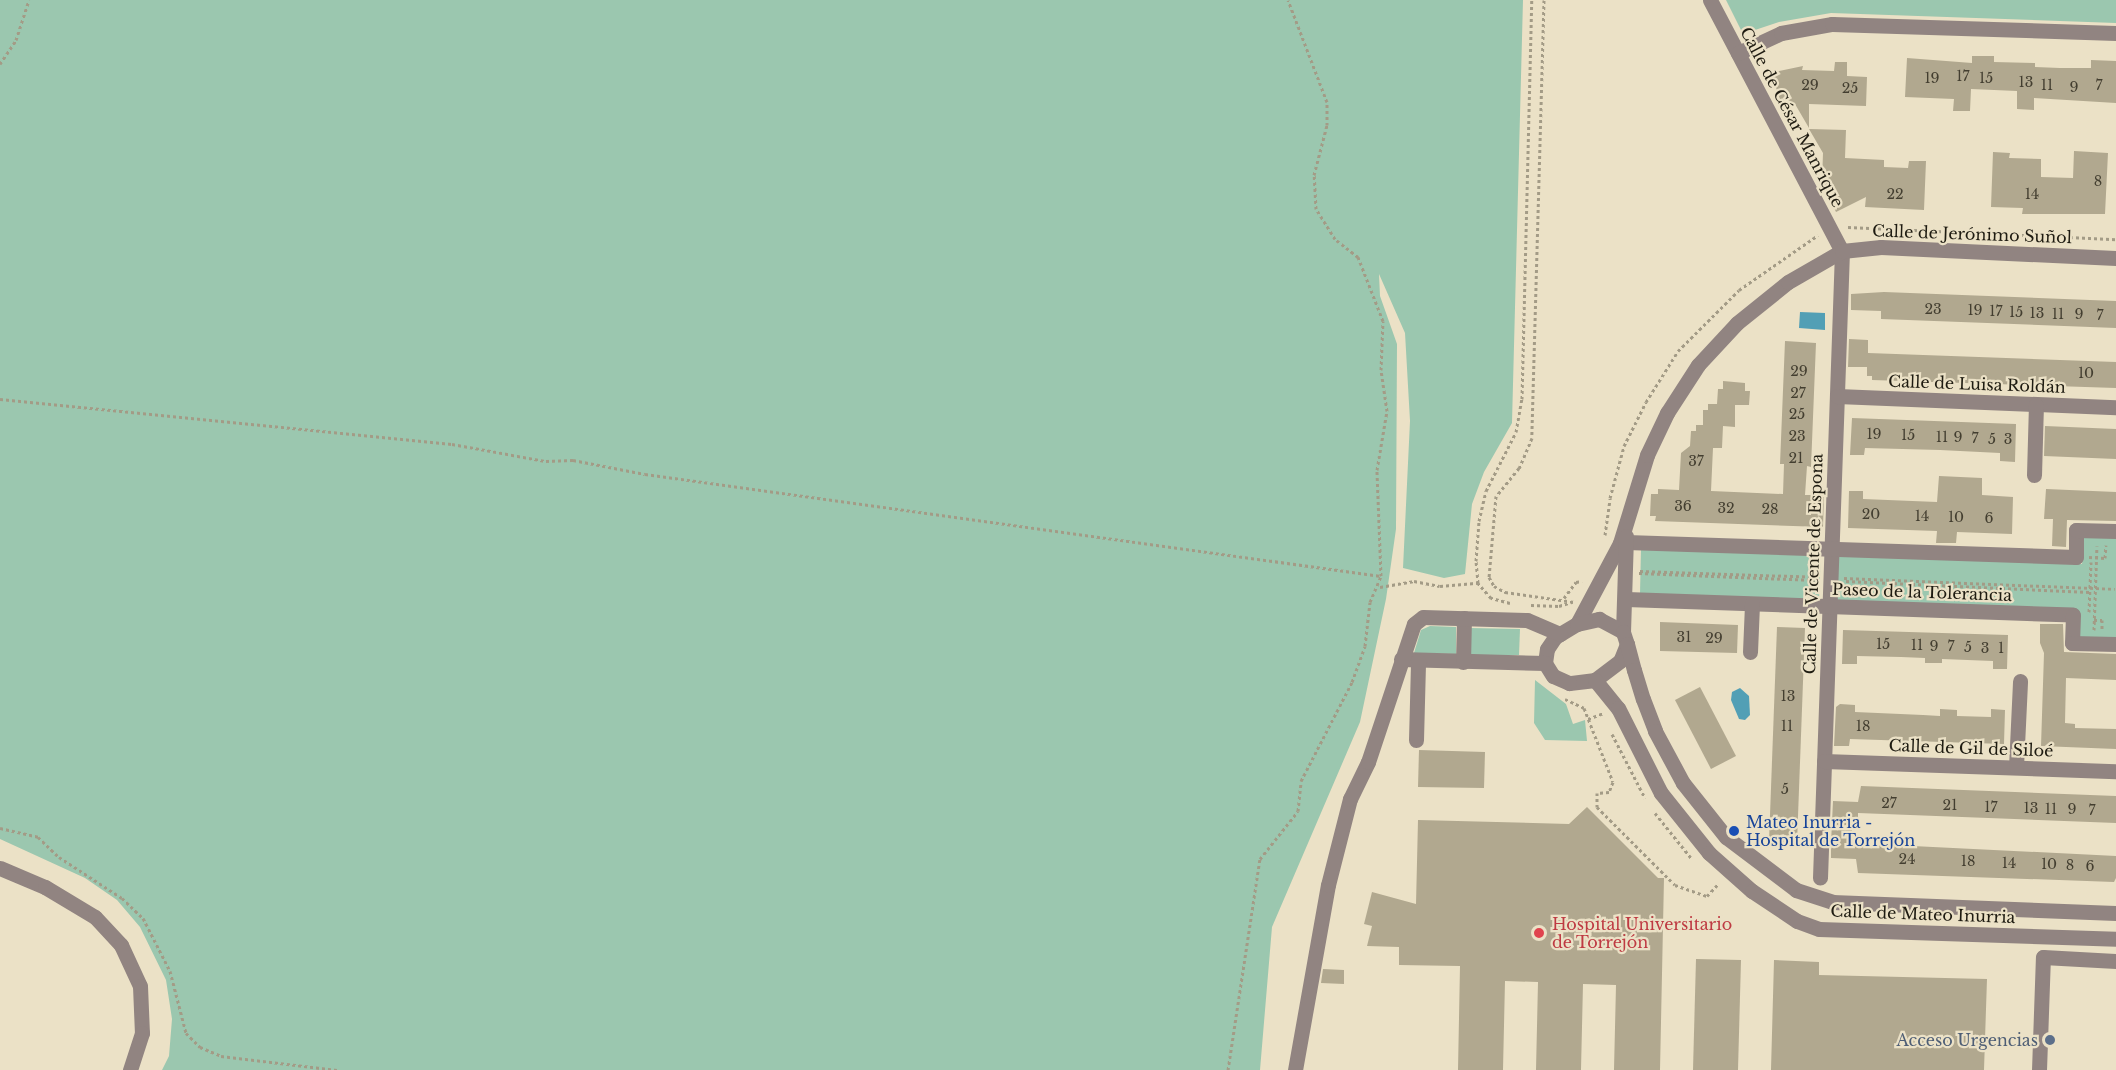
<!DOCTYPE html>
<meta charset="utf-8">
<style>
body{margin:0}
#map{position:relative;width:2116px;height:1070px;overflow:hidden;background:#ebe1c6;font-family:"Libre Baskerville",serif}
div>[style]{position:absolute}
.green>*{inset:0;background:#9bc7af}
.water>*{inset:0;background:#529fb5}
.building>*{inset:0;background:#b1a88f}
.path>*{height:3px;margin-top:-1.5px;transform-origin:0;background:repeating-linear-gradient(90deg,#a39b86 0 3px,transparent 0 6px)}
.minor>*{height:15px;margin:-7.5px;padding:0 7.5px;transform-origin:7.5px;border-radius:7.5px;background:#918481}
.dots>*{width:16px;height:16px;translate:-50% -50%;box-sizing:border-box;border:3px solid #ebe1c6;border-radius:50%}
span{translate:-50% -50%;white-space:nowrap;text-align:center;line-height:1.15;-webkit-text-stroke:4.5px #ebe1c6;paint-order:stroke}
.number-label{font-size:14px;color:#433e30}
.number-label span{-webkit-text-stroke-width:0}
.street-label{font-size:16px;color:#1e1b11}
.transit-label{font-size:16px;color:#164399}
.left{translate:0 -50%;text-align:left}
.health-label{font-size:16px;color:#be3a42}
.service-label{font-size:16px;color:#4e5e75}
.right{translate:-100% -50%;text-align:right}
</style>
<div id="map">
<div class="green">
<i style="clip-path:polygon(0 0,1523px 0,1512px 423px,1484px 472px,1472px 504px,1465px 574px,1444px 578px,1403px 568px,1410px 421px,1405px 333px,1379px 274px,1380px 296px,1397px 344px,1396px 529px,1386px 599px,1360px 722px,1272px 927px,1260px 1070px,162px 1070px,169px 1056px,172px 1019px,166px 980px,140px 927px,117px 900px,85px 878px,0 839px)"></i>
<i style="clip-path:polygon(1726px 0,2116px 0,2116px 23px,1831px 13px,1779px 22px,1743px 34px)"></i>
<i style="clip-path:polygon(2084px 536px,2116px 537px,2116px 639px,2079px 638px,2080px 612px,1836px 601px,1838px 553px,2082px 564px)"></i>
<i style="clip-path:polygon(1641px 548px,1821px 553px,1819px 600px,1640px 594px)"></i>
<i style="clip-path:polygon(1430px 626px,1456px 627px,1456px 654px,1414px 653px,1421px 630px)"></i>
<i style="clip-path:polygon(1470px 628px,1520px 629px,1519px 655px,1470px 655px)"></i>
<i style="clip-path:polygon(1535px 680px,1566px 704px,1573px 724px,1585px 720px,1587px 741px,1545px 740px,1534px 723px)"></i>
</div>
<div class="water">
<i style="clip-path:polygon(1800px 312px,1825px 313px,1825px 330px,1799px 328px)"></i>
<i style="clip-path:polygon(1740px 688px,1749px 696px,1750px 715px,1745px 720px,1739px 719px,1731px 700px,1732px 692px)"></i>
</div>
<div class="building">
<i style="clip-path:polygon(1972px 56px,1994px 56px,1994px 62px,2035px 63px,2035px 67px,2060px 68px,2091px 68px,2091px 60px,2116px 61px,2116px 103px,2034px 98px,2034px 110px,2017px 109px,2017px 91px,1971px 89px,1970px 111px,1953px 111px,1954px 99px,1905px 97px,1907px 58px,1972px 63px)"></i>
<i style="clip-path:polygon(1835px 62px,1847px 62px,1847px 76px,1867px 77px,1866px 106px,1809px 104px,1809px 128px,1795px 104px,1783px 108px,1772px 76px,1775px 72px,1803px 66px,1802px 70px,1834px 71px)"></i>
<i style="clip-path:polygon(1809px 129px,1846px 130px,1845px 158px,1884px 160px,1884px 167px,1908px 168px,1909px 161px,1926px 161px,1924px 210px,1865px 207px,1866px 197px,1836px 212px,1822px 182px,1823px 153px)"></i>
<i style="clip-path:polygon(2074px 151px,2108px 153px,2105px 214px,2022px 214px,2023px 208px,1991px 207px,1993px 152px,2010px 153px,2009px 158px,2041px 159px,2041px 177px,2073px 178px)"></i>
<i style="clip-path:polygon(1884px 292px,2116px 301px,2116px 328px,1881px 319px,1881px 311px,1851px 310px,1851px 294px)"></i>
<i style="clip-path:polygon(1849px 339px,1868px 340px,1868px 353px,2116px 362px,2116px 388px,1872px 380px,1872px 376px,1867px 376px,1867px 367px,1848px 367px)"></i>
<i style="clip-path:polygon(1785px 341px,1816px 343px,1811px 467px,1807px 466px,1805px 495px,1824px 495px,1823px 527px,1655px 521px,1656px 516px,1650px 516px,1651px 494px,1658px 494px,1658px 489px,1679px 490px,1681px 453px,1690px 446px,1691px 431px,1696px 431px,1696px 425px,1703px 425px,1703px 410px,1708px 410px,1708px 404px,1717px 404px,1718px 389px,1723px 389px,1723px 381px,1745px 383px,1745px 391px,1750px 391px,1749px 405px,1735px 405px,1735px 427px,1723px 426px,1722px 448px,1713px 448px,1711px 491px,1783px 494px,1784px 464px,1780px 464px)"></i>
<i style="clip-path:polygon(1852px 418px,2016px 424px,2015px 462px,2000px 461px,2000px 453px,1940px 450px,1865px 448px,1864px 455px,1850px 455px)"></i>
<i style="clip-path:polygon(2045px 426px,2116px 429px,2116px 459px,2044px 456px)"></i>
<i style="clip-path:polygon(1939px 476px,1982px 478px,1982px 495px,2013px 497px,2012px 534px,1957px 532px,1956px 543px,1936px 543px,1937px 531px,1848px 528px,1849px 491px,1863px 491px,1863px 499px,1937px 502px)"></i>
<i style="clip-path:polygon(2046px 489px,2116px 492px,2116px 521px,2067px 520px,2066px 547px,2052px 546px,2053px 519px,2044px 519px)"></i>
<i style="clip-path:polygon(1660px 622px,1738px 625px,1737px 653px,1660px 651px)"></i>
<i style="clip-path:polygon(2040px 624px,2063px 624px,2064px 652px,2116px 654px,2116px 680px,2066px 678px,2065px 723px,2075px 724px,2075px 728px,2116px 729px,2116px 749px,2041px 746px,2044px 653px,2040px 643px)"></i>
<i style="clip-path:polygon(1777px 627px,1805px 628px,1797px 843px,1769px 842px)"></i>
<i style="clip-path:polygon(1843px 630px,2008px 635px,2007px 669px,1993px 669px,1993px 661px,1942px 659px,1942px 663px,1925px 663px,1925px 658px,1901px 657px,1857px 656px,1857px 664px,1842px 664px)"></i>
<i style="clip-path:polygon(1700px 687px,1736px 756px,1711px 769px,1675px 700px)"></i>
<i style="clip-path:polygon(1840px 704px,1855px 705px,1855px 712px,1923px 715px,1940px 716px,1940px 709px,1957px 710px,1957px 716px,1991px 717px,1991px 709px,2005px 710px,2004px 744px,1850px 739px,1849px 746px,1834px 746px,1836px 707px)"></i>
<i style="clip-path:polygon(1419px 750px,1485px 752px,1484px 788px,1418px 787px)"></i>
<i style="clip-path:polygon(1861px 786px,2116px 796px,2116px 823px,1858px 813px,1858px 805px,1858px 817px,1852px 817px,1852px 843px,2116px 856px,2116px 878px,2114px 882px,1858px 873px,1856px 859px,1831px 858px,1831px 843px,1833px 801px,1858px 802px)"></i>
<i style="clip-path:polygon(1587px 807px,1658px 878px,1664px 878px,1660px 1070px,1614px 1070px,1616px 985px,1583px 984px,1581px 1070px,1536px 1070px,1538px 982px,1505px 981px,1503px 1070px,1458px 1070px,1460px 966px,1399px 965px,1399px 947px,1367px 946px,1372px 926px,1364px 924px,1372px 892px,1416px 904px,1418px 820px,1569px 824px)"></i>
<i style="clip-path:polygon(1696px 959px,1741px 960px,1738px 1070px,1693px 1070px)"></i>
<i style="clip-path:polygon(1774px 960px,1819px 962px,1819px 975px,1987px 979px,1984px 1070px,1771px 1070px)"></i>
<i style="clip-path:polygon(1323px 969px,1344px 970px,1344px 984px,1321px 983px)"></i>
</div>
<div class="path">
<i style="left:1544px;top:0;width:438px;rotate:91.6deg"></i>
<i style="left:1532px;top:438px;width:33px;rotate:113deg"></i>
<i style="left:1519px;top:468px;width:36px;rotate:129deg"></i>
<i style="left:1496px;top:496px;width:81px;rotate:94.9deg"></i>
<i style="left:1489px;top:577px;width:10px;rotate:61deg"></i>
<i style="left:1494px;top:586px;width:13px;rotate:29deg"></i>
<i style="left:1505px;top:592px;width:70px;rotate:8.2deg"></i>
<i style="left:0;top:64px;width:29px;rotate:-56deg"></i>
<i style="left:16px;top:40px;width:42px;rotate:-72deg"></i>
<i style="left:1848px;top:227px;width:268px;rotate:2.6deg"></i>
<i style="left:0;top:399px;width:454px;rotate:5.7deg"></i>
<i style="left:452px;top:444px;width:96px;rotate:10.3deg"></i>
<i style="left:546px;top:461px;width:27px;rotate:-2deg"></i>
<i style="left:573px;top:460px;width:73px;rotate:11deg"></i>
<i style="left:645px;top:474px;width:743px;rotate:7.89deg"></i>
<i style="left:1605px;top:535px;width:37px;rotate:-82deg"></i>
<i style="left:1610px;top:498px;width:54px;rotate:-74.9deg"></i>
<i style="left:1624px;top:446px;width:49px;rotate:-63.4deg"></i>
<i style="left:1646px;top:402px;width:60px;rotate:-57.9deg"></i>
<i style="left:1678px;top:351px;width:86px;rotate:-45deg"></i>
<i style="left:1739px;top:290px;width:96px;rotate:-34.8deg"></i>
<i style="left:2089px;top:557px;width:16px;rotate:4deg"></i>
<i style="left:2105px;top:558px;width:13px;rotate:-86deg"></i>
<i style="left:1640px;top:571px;width:177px;rotate:1.9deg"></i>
<i style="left:1639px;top:573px;width:176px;rotate:2.3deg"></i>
<i style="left:1844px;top:578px;width:271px;rotate:2.3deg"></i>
<i style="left:1846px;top:581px;width:244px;rotate:2.6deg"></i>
<i style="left:1380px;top:587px;width:35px;rotate:-10deg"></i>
<i style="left:1414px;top:581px;width:26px;rotate:11deg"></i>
<i style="left:1440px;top:586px;width:38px;rotate:-5deg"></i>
<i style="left:1564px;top:598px;width:20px;rotate:-53deg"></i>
<i style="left:1576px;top:582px;width:6px;rotate:-9deg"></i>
<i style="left:1510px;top:603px;width:20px;rotate:-165deg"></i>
<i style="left:1491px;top:598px;width:20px;rotate:-131deg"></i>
<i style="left:1478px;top:583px;width:22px;rotate:-95deg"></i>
<i style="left:1476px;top:561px;width:40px;rotate:-85.7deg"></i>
<i style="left:1479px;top:521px;width:31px;rotate:-77deg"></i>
<i style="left:1486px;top:491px;width:66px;rotate:-63deg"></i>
<i style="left:1516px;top:432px;width:34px;rotate:-80deg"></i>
<i style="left:1522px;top:399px;width:399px;rotate:-88.6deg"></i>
<i style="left:1531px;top:605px;width:28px;rotate:2deg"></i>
<i style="left:1559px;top:606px;width:14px;rotate:-17deg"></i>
<i style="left:2089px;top:612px;width:50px;rotate:-87.7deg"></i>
<i style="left:2094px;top:620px;width:8px"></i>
<i style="left:2102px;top:620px;width:9px;rotate:90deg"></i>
<i style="left:2094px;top:630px;width:84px;rotate:-88deg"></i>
<i style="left:1565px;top:699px;width:21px;rotate:25deg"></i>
<i style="left:1584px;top:708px;width:79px;rotate:68.6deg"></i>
<i style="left:1613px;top:782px;width:11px;rotate:112deg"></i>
<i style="left:1609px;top:792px;width:12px;rotate:175deg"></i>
<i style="left:1597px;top:793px;width:14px;rotate:90deg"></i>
<i style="left:1597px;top:807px;width:110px;rotate:45deg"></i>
<i style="left:1675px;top:885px;width:34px;rotate:19deg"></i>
<i style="left:1707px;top:896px;width:16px;rotate:-47deg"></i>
<i style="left:1588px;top:719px;width:17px;rotate:-21deg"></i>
<i style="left:1612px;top:734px;width:72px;rotate:62.7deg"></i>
<i style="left:1655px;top:813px;width:59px;rotate:51.2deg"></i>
<i style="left:0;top:828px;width:39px;rotate:13deg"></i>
<i style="left:38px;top:837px;width:29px;rotate:44deg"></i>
<i style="left:59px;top:857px;width:75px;rotate:33.1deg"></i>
<i style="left:122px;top:898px;width:29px;rotate:44deg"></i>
<i style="left:143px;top:918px;width:59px;rotate:63deg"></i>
<i style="left:170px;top:971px;width:64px;rotate:75.5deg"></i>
<i style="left:186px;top:1033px;width:20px;rotate:45deg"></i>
<i style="left:200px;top:1047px;width:23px;rotate:23deg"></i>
<i style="left:221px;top:1056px;width:117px;rotate:6.9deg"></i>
<i style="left:1228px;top:1070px;width:213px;rotate:-81.4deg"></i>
<i style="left:1260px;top:859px;width:61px;rotate:-51.6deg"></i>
<i style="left:1298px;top:811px;width:30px;rotate:-84deg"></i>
<i style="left:1301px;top:781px;width:111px;rotate:-62.7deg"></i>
<i style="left:1352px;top:682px;width:38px;rotate:-70deg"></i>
<i style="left:1365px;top:646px;width:44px;rotate:-83.5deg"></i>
<i style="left:1370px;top:602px;width:28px;rotate:-67deg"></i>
<i style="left:1381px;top:576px;width:106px;rotate:-92.2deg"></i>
<i style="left:1377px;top:470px;width:60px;rotate:-80.4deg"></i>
<i style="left:1387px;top:411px;width:41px;rotate:-98.3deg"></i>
<i style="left:1381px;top:370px;width:49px;rotate:-87.7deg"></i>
<i style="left:1383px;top:321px;width:69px;rotate:-111.3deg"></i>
<i style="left:1358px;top:257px;width:29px;rotate:-142deg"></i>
<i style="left:1335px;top:239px;width:36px;rotate:-122deg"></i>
<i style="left:1316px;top:209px;width:34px;rotate:-93deg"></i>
<i style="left:1314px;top:175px;width:52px;rotate:-75.4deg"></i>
<i style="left:1327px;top:125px;width:23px;rotate:-90deg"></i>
<i style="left:1327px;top:102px;width:109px;rotate:-110.9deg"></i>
</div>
<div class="minor">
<i style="left:1710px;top:0;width:284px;rotate:62.3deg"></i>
<i style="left:1842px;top:251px;width:627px;rotate:92.01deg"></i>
<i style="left:1738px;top:53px;width:47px;rotate:-24.9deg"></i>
<i style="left:1781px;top:33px;width:52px;rotate:-10deg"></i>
<i style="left:1832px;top:24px;width:284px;rotate:1.8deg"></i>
<i style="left:1837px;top:396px;width:279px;rotate:2.3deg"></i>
<i style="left:2034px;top:475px;width:70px;rotate:-88.4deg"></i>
<i style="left:1626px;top:542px;width:450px;rotate:1.9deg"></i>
<i style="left:2076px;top:557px;width:27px;rotate:-90deg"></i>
<i style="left:2076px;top:530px;width:40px;rotate:1.4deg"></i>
<i style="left:1626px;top:599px;width:447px;rotate:2deg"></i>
<i style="left:2073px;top:615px;width:28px;rotate:92deg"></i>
<i style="left:2072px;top:643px;width:44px;rotate:1.3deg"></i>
<i style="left:1577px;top:624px;width:92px;rotate:-62deg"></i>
<i style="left:1620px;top:543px;width:92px;rotate:-72.9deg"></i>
<i style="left:1647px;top:455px;width:47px;rotate:-64.5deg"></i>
<i style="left:1667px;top:413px;width:57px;rotate:-57.1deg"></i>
<i style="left:1698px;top:365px;width:57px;rotate:-47.1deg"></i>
<i style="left:1737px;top:323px;width:65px;rotate:-38.8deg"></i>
<i style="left:1788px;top:282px;width:62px;rotate:-29.9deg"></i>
<i style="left:1842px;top:251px;width:39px;rotate:-6deg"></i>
<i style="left:1881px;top:247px;width:235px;rotate:2.7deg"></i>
<i style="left:1623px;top:632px;width:96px;rotate:-88.2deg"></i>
<i style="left:1627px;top:644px;width:18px;rotate:112deg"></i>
<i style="left:1620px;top:661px;width:31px;rotate:143deg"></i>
<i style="left:1595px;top:680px;width:26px;rotate:173deg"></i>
<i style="left:1569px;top:683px;width:17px;rotate:-156deg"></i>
<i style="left:1553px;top:676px;width:15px;rotate:-122deg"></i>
<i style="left:1545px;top:663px;width:14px;rotate:-82deg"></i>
<i style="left:1547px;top:649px;width:14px;rotate:-56deg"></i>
<i style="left:1555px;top:637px;width:26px;rotate:-31deg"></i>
<i style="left:1577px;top:624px;width:23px;rotate:-13deg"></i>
<i style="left:1599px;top:619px;width:27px;rotate:28deg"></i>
<i style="left:1623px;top:632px;width:13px;rotate:72deg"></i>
<i style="left:1627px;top:644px;width:27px;rotate:75deg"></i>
<i style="left:1634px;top:670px;width:30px;rotate:73deg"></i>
<i style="left:1643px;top:699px;width:34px;rotate:69deg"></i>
<i style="left:1655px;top:731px;width:59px;rotate:61.7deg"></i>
<i style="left:1683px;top:783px;width:69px;rotate:51.5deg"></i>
<i style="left:1726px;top:837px;width:88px;rotate:37.1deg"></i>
<i style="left:1796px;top:890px;width:38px;rotate:18deg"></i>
<i style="left:1832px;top:902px;width:284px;rotate:2.2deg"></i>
<i style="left:1750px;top:652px;width:48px;rotate:-87.6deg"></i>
<i style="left:1401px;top:659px;width:144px;rotate:1.6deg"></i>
<i style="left:1463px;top:662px;width:44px;rotate:-88.7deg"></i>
<i style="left:1595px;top:680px;width:36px;rotate:51deg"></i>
<i style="left:1618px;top:708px;width:95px;rotate:63.2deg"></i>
<i style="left:1661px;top:793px;width:77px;rotate:51.3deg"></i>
<i style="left:1709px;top:853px;width:57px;rotate:41.5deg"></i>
<i style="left:1752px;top:891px;width:54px;rotate:33.7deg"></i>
<i style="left:1797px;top:921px;width:23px;rotate:20deg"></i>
<i style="left:1819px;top:929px;width:297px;rotate:1.9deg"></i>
<i style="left:1416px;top:740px;width:79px;rotate:-88.5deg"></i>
<i style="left:1824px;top:761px;width:292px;rotate:2deg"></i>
<i style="left:2016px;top:767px;width:86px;rotate:-87.3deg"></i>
<i style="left:0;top:868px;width:49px;rotate:22.9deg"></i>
<i style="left:45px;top:887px;width:58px;rotate:31deg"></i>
<i style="left:95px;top:917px;width:38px;rotate:47deg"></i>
<i style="left:121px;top:945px;width:45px;rotate:65.1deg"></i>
<i style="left:140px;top:986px;width:47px;rotate:87.6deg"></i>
<i style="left:142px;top:1033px;width:39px;rotate:108deg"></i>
<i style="left:1295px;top:1070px;width:188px;rotate:-79.9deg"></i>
<i style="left:1328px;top:885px;width:89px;rotate:-75.7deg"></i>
<i style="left:1350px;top:799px;width:41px;rotate:-64.1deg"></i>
<i style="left:1368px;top:762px;width:145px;rotate:-71.6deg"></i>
<i style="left:1414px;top:624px;width:11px;rotate:-38deg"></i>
<i style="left:1423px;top:617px;width:104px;rotate:1.7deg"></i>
<i style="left:1527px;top:620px;width:36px;rotate:23deg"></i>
<i style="left:2039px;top:1070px;width:113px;rotate:-88deg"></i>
<i style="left:2043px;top:957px;width:73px;rotate:3.1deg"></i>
</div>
<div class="dots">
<i style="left:1734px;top:831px;background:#1a4fb4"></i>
<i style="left:1539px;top:933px;background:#e0444e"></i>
<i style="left:2050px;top:1040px;background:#5c6f8a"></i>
</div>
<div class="number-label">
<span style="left:1963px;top:76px">17</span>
<span style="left:1932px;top:78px">19</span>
<span style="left:1986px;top:78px">15</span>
<span style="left:2026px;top:82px">13</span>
<span style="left:1810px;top:85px">29</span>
<span style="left:2047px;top:85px">11</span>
<span style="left:2099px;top:85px">7</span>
<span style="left:2074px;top:87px">9</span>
<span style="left:1850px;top:88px">25</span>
<span style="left:2098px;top:181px">8</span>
<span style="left:1895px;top:194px">22</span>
<span style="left:2032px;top:194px">14</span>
<span style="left:1933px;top:309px">23</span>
<span style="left:1975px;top:310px">19</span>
<span style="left:1996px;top:311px">17</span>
<span style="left:2016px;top:312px">15</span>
<span style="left:2037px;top:313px">13</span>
<span style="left:2058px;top:314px">11</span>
<span style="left:2079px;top:314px">9</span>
<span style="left:2100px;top:315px">7</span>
<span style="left:1799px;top:371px">29</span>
<span style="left:2086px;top:373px">10</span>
<span style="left:1798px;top:393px">27</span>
<span style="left:1797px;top:414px">25</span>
<span style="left:1874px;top:434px">19</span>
<span style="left:1908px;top:435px">15</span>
<span style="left:1797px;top:436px">23</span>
<span style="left:1942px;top:437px">11</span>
<span style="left:1958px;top:437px">9</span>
<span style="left:1975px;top:438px">7</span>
<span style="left:1992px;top:439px">5</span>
<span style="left:2008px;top:439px">3</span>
<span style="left:1796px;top:458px">21</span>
<span style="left:1696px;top:461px">37</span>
<span style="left:1683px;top:506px">36</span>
<span style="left:1726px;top:508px">32</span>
<span style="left:1770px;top:509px">28</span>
<span style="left:1871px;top:514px">20</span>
<span style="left:1922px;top:516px">14</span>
<span style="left:1956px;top:517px">10</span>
<span style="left:1989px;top:518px">6</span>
<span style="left:1684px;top:637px">31</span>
<span style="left:1714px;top:638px">29</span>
<span style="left:1883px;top:644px">15</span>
<span style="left:1917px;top:645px">11</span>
<span style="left:1934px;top:646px">9</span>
<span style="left:1951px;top:646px">7</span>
<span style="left:1968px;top:647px">5</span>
<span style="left:1985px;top:648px">3</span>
<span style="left:2001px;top:648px">1</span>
<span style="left:1788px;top:696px">13</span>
<span style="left:1787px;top:726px">11</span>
<span style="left:1863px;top:726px">18</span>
<span style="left:1785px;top:789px">5</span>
<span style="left:1889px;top:803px">27</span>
<span style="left:1950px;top:805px">21</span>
<span style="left:1991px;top:807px">17</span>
<span style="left:2031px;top:808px">13</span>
<span style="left:2051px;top:809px">11</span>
<span style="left:2072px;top:809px">9</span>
<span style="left:2092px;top:810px">7</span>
<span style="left:1907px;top:859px">24</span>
<span style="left:1968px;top:861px">18</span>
<span style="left:2009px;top:863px">14</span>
<span style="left:2049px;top:864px">10</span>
<span style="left:2070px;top:865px">8</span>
<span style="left:2090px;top:866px">6</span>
</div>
<div class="street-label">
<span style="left:1792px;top:117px;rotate:62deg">Calle de César Manrique</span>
<span style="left:1972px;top:234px;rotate:2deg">Calle de Jerónimo Suñol</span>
<span style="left:1977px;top:384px;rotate:2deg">Calle de Luisa Roldán</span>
<span style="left:1813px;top:564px;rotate:-88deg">Calle de Vicente de Espona</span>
<span style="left:1922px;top:592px;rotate:2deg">Paseo de la Tolerancia</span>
<span style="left:1971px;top:748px;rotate:2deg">Calle de Gil de Siloé</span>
<span style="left:1923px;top:914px;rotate:2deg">Calle de Mateo Inurria</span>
</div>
<div class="transit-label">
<span class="left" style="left:1746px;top:831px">Mateo Inurria -<br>Hospital de Torrejón</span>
</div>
<div class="health-label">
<span class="left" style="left:1552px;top:933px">Hospital Universitario<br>de Torrejón</span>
</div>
<div class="service-label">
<span class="right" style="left:2038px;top:1040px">Acceso Urgencias</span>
</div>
</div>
